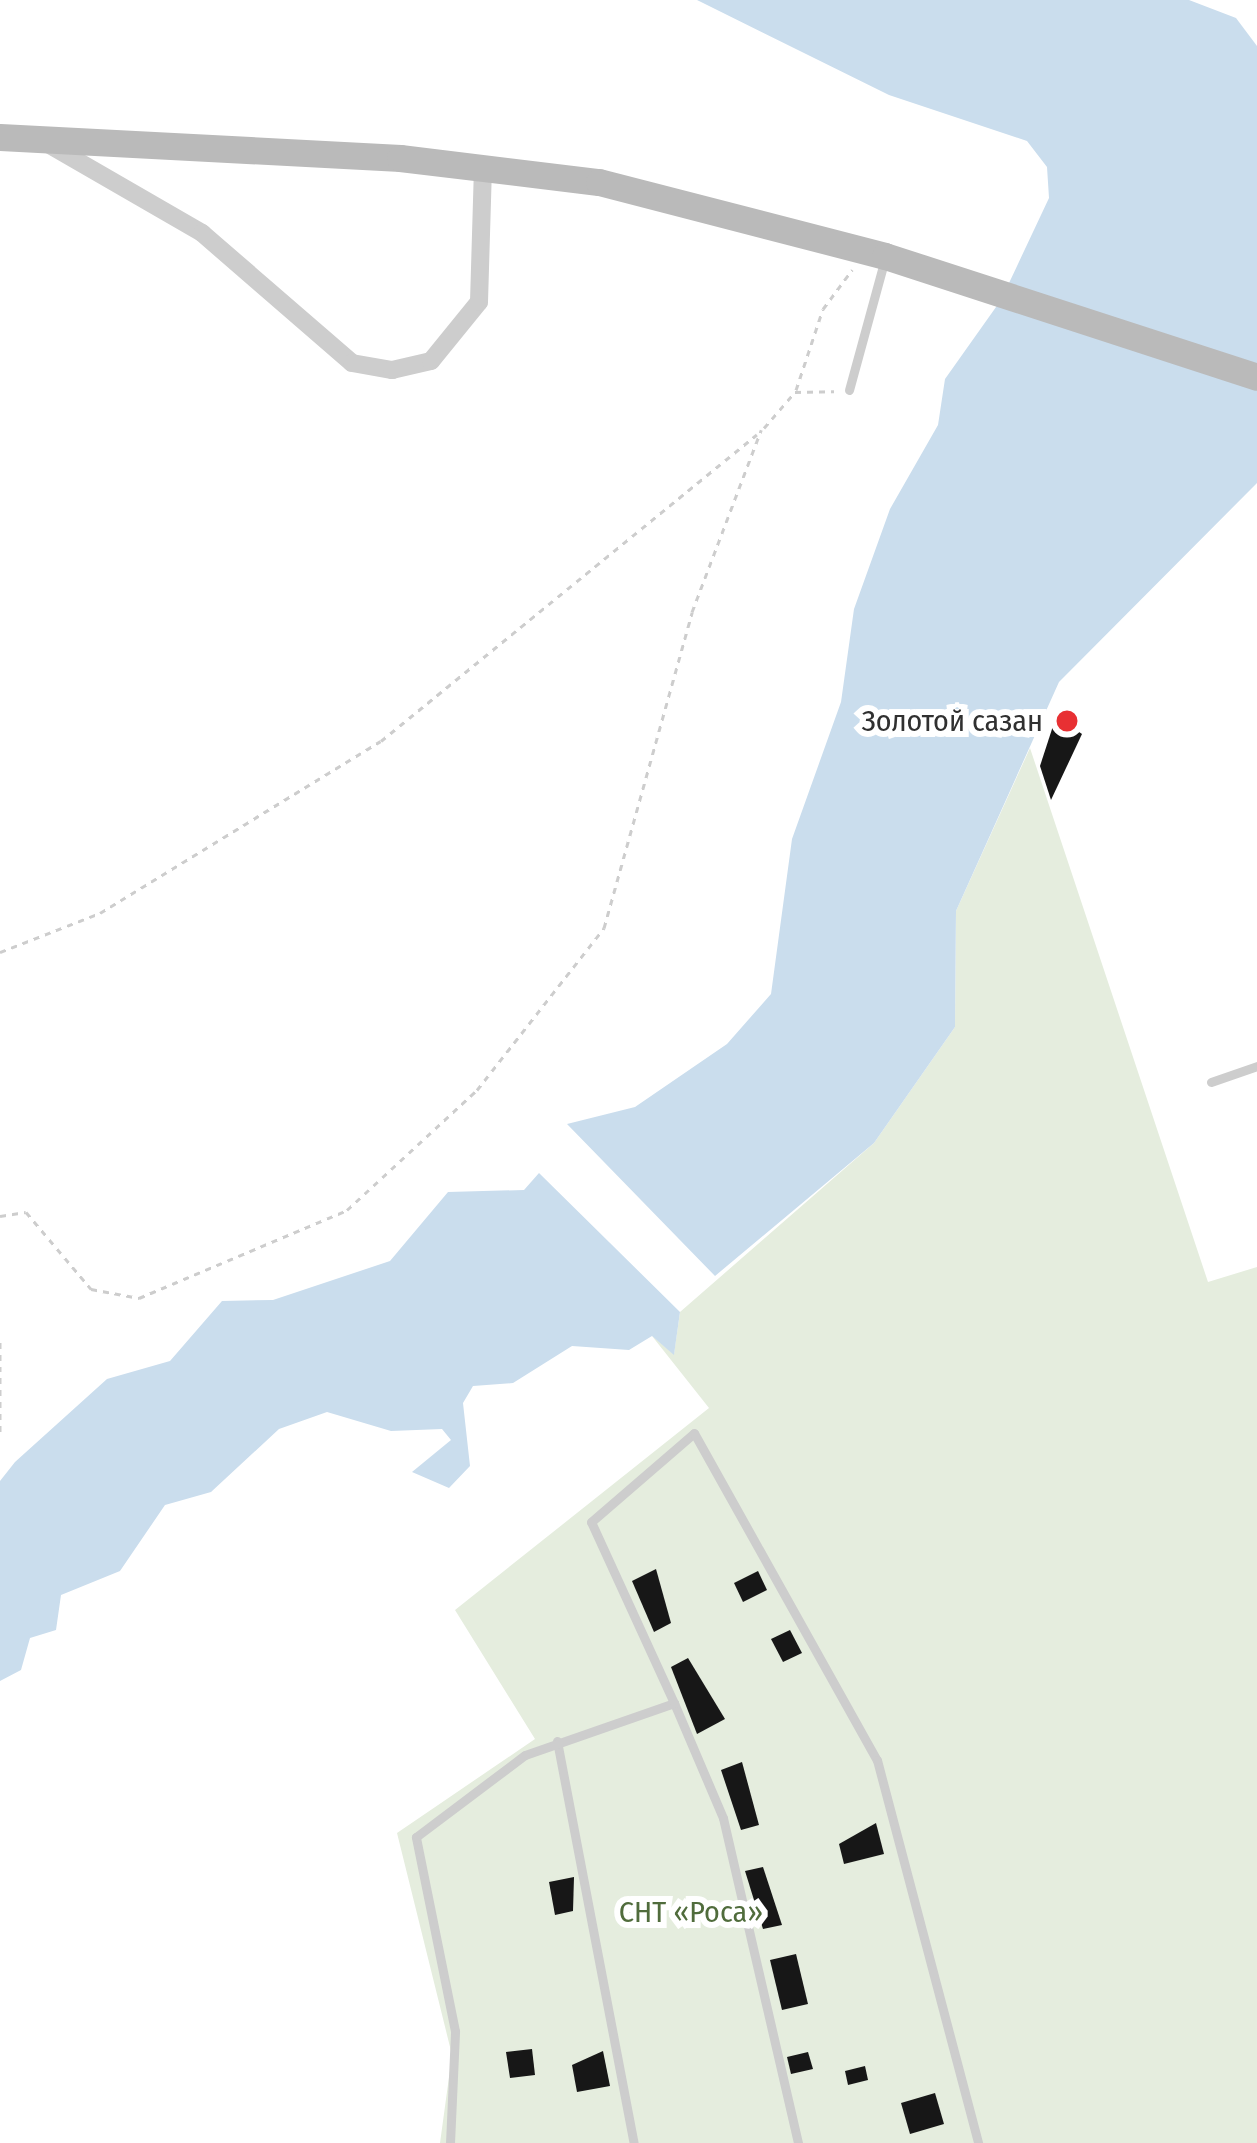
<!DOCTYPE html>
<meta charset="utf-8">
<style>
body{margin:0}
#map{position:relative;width:1257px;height:2143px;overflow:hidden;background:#fff;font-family:"Fira Sans Condensed",sans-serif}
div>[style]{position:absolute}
.green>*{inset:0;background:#e5edde}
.water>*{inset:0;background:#cadded}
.building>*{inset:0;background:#171717}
.path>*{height:3px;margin-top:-1.5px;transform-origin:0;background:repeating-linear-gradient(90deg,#cdcdcd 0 6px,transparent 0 12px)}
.service>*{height:9px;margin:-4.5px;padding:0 4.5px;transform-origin:4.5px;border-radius:4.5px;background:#cdcdcd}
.minor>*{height:18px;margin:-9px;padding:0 9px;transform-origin:9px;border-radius:9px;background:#cdcdcd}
.secondary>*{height:27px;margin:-13.5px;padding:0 13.5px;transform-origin:13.5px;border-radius:13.5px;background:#bababa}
.dots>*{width:33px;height:33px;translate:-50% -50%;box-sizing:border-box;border:6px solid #fff;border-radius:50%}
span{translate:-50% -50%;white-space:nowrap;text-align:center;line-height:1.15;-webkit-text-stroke:12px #fff;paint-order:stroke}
.poi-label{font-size:30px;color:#303030}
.right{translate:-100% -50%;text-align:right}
.park-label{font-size:30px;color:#506c3c}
</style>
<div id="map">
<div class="green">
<i style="clip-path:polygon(1030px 748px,1208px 1282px,1257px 1267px,1257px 2143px,440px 2143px,452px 2055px,397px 1833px,535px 1739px,455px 1610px,709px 1408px,652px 1336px,674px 1354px,680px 1312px,874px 1143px,955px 1027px,956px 911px)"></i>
</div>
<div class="water">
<i style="clip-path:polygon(697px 0,1189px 0,1236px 18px,1257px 46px,1257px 483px,1059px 682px,956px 911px,955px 1027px,874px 1143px,715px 1276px,567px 1124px,635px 1107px,727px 1044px,771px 994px,792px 839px,841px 702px,854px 609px,890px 509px,938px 425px,945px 379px,1001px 300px,1049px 198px,1047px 167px,1027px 141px,889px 95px)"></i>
<i style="clip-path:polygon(539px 1173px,680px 1312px,674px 1355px,652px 1336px,629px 1350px,572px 1346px,513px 1383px,473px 1386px,463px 1403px,470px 1466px,449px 1488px,412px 1472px,451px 1440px,442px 1429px,391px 1431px,327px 1412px,279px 1429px,211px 1492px,165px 1505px,120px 1571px,61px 1595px,56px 1630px,30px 1638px,21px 1670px,0 1681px,0 1481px,15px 1462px,107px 1379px,170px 1361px,222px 1301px,273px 1300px,390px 1261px,448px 1192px,524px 1190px)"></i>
</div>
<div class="building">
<i style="clip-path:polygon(1066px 723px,1082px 734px,1051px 800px,1040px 766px,1053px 726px)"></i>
<i style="clip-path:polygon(656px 1569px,671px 1623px,654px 1632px,632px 1581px)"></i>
<i style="clip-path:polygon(758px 1571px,767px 1590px,743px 1602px,734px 1583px)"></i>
<i style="clip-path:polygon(790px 1630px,802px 1653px,783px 1662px,771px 1639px)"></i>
<i style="clip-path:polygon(688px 1658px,725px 1719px,697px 1734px,671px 1667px)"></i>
<i style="clip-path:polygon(742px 1762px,759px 1825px,741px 1830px,721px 1770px)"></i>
<i style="clip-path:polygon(876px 1823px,884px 1854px,844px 1864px,839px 1844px)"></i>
<i style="clip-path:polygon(763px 1867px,782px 1925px,763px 1929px,745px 1871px)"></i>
<i style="clip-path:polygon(574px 1877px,573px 1911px,555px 1915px,549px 1882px)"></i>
<i style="clip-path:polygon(796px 1954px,808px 2004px,782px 2010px,770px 1960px)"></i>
<i style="clip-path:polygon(532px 2049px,535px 2075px,510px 2078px,506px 2052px)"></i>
<i style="clip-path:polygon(603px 2051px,610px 2086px,577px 2092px,572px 2065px)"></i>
<i style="clip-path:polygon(808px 2052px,813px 2069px,791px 2074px,787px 2057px)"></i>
<i style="clip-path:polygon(865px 2066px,868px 2080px,848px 2085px,845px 2071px)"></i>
<i style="clip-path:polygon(935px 2093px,944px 2124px,910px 2134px,901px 2103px)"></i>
</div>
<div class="path">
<i style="left:796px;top:390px;width:85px;rotate:-71.6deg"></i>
<i style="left:823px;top:309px;width:49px;rotate:-53.4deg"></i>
<i style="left:764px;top:428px;width:48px;rotate:-49.3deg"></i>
<i style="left:795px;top:392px;width:39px;rotate:-1deg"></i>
<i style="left:0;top:952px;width:107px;rotate:-21.3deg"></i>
<i style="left:100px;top:913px;width:329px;rotate:-31.5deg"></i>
<i style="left:381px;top:741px;width:485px;rotate:-39.2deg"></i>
<i style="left:0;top:1216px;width:26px;rotate:-9deg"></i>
<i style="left:26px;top:1212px;width:101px;rotate:49.8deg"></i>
<i style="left:91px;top:1289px;width:49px;rotate:10.6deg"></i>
<i style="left:139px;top:1298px;width:226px;rotate:-22.9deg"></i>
<i style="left:347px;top:1210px;width:177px;rotate:-42.7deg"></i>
<i style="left:477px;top:1090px;width:206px;rotate:-51.9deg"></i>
<i style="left:604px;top:928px;width:328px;rotate:-74.4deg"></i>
<i style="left:692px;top:612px;width:195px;rotate:-69.2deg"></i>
<i style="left:0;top:1342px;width:93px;rotate:90deg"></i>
</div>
<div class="service">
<i style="left:849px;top:390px;width:133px;rotate:-74.7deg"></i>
<i style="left:1211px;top:1082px;width:49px;rotate:-19.2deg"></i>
<i style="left:674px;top:1703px;width:125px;rotate:66.9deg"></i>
<i style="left:723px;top:1818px;width:334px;rotate:77deg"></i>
<i style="left:557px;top:1741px;width:409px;rotate:79.2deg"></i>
<i style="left:450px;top:2143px;width:112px;rotate:-87.4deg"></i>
<i style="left:455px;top:2031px;width:198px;rotate:-101.4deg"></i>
<i style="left:416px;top:1837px;width:136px;rotate:-37deg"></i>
<i style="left:525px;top:1755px;width:158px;rotate:-19.2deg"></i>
<i style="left:674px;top:1703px;width:199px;rotate:-114.6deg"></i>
<i style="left:591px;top:1522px;width:136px;rotate:-40.8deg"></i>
<i style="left:694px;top:1433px;width:375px;rotate:60.8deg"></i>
<i style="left:877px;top:1760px;width:396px;rotate:75.2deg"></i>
</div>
<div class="minor">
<i style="left:48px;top:144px;width:178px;rotate:30deg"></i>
<i style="left:202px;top:233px;width:198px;rotate:40.9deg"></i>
<i style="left:352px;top:363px;width:41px;rotate:9.9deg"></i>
<i style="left:392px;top:370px;width:40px;rotate:-13deg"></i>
<i style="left:431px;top:361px;width:76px;rotate:-50.9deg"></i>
<i style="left:479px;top:302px;width:137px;rotate:-88.3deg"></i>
</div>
<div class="secondary">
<i style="left:0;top:137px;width:401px;rotate:3deg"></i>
<i style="left:400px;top:158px;width:200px;rotate:6.9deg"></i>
<i style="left:599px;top:182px;width:295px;rotate:14.5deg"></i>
<i style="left:885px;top:256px;width:391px;rotate:18deg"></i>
</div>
<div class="dots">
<i style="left:1067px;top:721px;background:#e83033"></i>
</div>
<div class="poi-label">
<span class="right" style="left:1043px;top:721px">Золотой сазан</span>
</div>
<div class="park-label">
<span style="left:691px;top:1912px">СНТ «Роса»</span>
</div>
</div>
